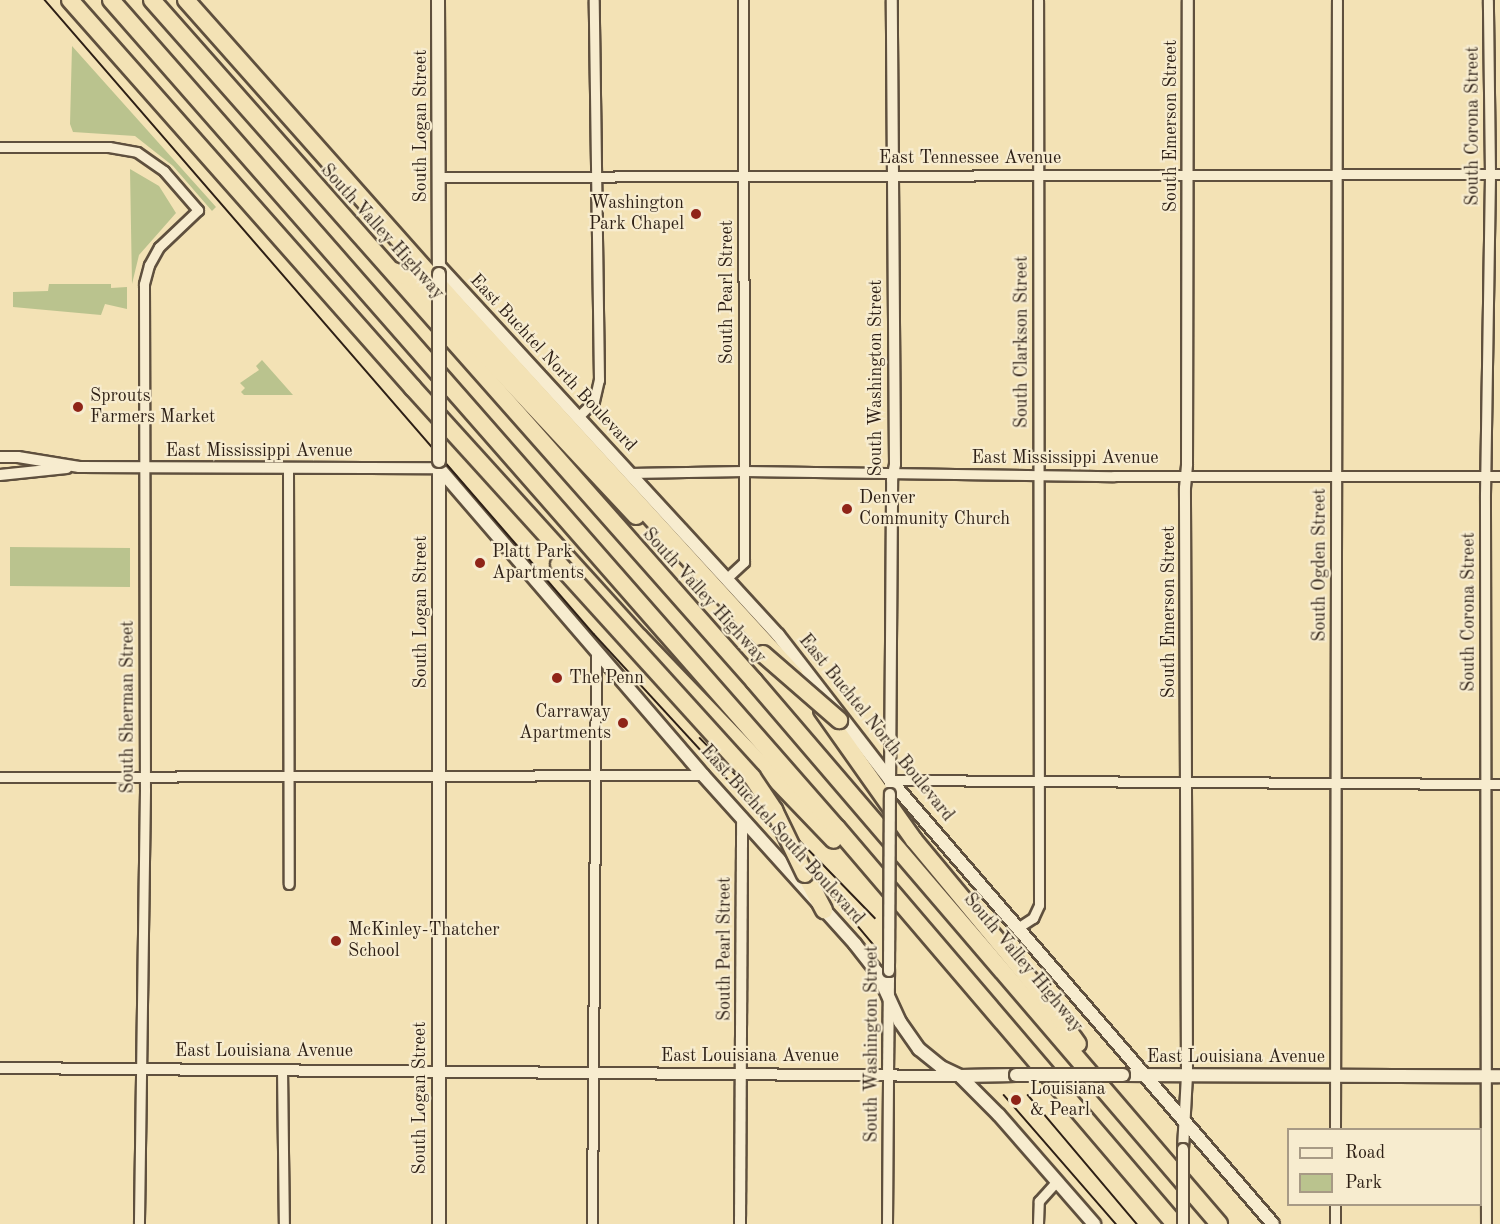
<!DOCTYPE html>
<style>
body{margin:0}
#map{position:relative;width:1500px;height:1224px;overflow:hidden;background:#f3e2b5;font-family:"Old Standard TT",serif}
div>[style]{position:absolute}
.green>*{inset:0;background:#bac38e}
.roads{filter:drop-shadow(2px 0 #5f503e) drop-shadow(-2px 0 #5f503e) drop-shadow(0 2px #5f503e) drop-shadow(0 -2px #5f503e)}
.minor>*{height:9px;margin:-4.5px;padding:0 4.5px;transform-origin:4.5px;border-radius:4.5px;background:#f7eccf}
.tertiary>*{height:10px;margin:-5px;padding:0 5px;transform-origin:5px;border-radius:5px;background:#f7eccf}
.secondary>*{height:12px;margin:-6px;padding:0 6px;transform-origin:6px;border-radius:6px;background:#f7eccf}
.motorway>*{height:16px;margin:-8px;padding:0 8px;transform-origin:8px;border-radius:8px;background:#f3e2b5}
.tram>*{height:1.5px;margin:-0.75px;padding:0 0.75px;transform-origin:0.75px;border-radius:0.75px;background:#2e2016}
.bridges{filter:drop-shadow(2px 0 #5f503e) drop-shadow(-2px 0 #5f503e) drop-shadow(0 2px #5f503e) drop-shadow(0 -2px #5f503e)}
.tertiary-bridge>*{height:10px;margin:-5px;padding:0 5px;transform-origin:5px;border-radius:5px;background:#f7eccf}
.secondary-bridge>*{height:12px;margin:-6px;padding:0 6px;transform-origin:6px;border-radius:6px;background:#f7eccf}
.motorway-bridge>*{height:16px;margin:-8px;padding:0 8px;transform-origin:8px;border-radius:8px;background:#f3e2b5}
.dots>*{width:16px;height:16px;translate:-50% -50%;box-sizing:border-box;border:3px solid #f7eccf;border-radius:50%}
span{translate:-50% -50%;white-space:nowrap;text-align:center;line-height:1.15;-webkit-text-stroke:4.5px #f7eccf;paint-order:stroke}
.street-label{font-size:18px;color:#2e2016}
.poi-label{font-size:18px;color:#2e2016}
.right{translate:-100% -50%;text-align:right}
.left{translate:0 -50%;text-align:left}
.legend{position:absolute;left:1287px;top:1128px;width:195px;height:78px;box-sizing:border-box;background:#f7eccf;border:2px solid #a79a85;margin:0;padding:8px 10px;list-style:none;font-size:18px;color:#2e2016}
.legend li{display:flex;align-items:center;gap:12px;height:30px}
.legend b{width:30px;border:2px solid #a79a85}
</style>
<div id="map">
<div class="green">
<i style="clip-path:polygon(72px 46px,216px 207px,212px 211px,173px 166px,135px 136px,73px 132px,70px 124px)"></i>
<i style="clip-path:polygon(130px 169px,159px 186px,176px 213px,139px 255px,132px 284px)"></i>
<i style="clip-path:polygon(49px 284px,111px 284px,111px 288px,127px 287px,127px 309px,105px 304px,101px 315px,13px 307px,13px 292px,48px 291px)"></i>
<i style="clip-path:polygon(262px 360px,293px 395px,244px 395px,241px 392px,245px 388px,240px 383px,259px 370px,256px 366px)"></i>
<i style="clip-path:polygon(10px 547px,130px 548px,130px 587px,10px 586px)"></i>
</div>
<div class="roads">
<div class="minor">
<i style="left:0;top:147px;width:109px"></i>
<i style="left:109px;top:147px;width:28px;rotate:10deg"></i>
<i style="left:137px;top:152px;width:33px;rotate:35deg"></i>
<i style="left:164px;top:171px;width:52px;rotate:48.9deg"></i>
<i style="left:198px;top:210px;width:54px;rotate:136.5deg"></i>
<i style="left:159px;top:247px;width:21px;rotate:119deg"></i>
<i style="left:149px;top:265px;width:20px;rotate:105deg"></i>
<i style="left:144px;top:284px;width:506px;rotate:89.89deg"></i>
<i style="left:145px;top:790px;width:434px;rotate:90.8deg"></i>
<i style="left:439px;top:177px;width:1061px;rotate:-0.16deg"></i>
<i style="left:579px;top:416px;width:21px;rotate:-45deg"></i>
<i style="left:594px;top:401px;width:22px;rotate:-77deg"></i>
<i style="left:599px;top:380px;width:380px;rotate:-90.8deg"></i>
<i style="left:288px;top:468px;width:416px;rotate:89.9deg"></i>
<i style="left:630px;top:473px;width:114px;rotate:-1deg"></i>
<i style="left:744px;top:471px;width:370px;rotate:0.8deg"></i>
<i style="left:1114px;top:476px;width:386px"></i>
<i style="left:727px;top:578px;width:23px;rotate:-43deg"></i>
<i style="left:744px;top:562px;width:562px;rotate:-90.1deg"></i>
<i style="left:0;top:777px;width:703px;rotate:-0.16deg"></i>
<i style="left:890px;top:780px;width:610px;rotate:0.38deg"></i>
<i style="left:1019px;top:927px;width:17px;rotate:-33deg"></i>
<i style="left:1033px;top:918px;width:14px;rotate:-65deg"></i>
<i style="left:1039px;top:905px;width:905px;rotate:-90.06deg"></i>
<i style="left:282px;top:1069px;width:155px;rotate:89.3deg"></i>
<i style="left:1335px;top:1130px;width:1130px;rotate:-89.9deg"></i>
<i style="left:592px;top:1224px;width:571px;rotate:-89.6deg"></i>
<i style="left:887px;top:1224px;width:149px;rotate:-89.6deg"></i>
<i style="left:1038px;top:1224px;width:23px;rotate:-88deg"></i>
<i style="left:1039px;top:1201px;width:27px;rotate:-48deg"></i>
<i style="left:1335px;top:1224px;width:20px;rotate:-90deg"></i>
<i style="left:1486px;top:1224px;width:730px;rotate:-90.08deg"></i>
<i style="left:1485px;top:494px;width:320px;rotate:-89.1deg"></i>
<i style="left:1490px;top:174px;width:174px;rotate:-90.7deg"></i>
</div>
<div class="tertiary">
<i style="left:0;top:457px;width:18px"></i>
<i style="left:18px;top:457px;width:62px;rotate:9.3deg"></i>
<i style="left:79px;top:467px;width:360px;rotate:0.2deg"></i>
<i style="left:0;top:475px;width:67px;rotate:-6deg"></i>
<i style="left:890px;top:785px;width:305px;rotate:-89.6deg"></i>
<i style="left:892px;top:480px;width:16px;rotate:-79deg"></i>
<i style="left:895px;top:464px;width:464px;rotate:-90.4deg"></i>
<i style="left:0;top:1068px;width:957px;rotate:0.48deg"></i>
<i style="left:888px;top:1075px;width:104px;rotate:-89.4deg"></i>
<i style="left:1183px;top:1149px;width:74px;rotate:-86.9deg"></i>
<i style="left:1187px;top:1075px;width:587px;rotate:-90.2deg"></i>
<i style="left:1185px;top:488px;width:24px;rotate:-85deg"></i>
<i style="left:1187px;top:464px;width:464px;rotate:-89.9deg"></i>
<i style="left:740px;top:1224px;width:406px;rotate:-89.7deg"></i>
</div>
<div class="secondary">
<i style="left:438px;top:0;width:273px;rotate:89.8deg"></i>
<i style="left:439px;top:266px;width:501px;rotate:47.43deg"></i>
<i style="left:778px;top:635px;width:183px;rotate:52.3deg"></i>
<i style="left:890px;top:780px;width:586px;rotate:49.22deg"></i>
<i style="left:439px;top:468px;width:405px;rotate:49.3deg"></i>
<i style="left:703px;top:775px;width:227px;rotate:48deg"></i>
<i style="left:855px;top:944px;width:36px;rotate:52deg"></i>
<i style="left:877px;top:972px;width:55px;rotate:65.3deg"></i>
<i style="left:900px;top:1022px;width:33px;rotate:55deg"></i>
<i style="left:919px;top:1049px;width:28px;rotate:39deg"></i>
<i style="left:941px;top:1067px;width:21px;rotate:25deg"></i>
<i style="left:960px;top:1076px;width:55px;rotate:45deg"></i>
<i style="left:999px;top:1115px;width:145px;rotate:48.9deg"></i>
<i style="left:1123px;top:1075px;width:377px;rotate:0.2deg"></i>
<i style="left:960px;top:1076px;width:56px;rotate:-1deg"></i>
<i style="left:439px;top:1224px;width:759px;rotate:-90deg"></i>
</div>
<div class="motorway">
<i style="left:70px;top:0;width:518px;rotate:48.52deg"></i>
<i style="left:413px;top:388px;width:336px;rotate:47.8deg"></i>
<i style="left:639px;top:637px;width:281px;rotate:46.2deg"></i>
<i style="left:111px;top:0;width:1101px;rotate:48.76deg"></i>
<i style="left:837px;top:828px;width:521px;rotate:49.52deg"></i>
<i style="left:152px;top:0;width:909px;rotate:48.52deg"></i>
<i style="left:754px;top:681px;width:715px;rotate:49.42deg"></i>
<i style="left:186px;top:0;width:423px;rotate:48.4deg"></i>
<i style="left:467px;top:316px;width:486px;rotate:47.6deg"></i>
<i style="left:394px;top:271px;width:24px;rotate:24deg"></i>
<i style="left:416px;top:281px;width:322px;rotate:46.9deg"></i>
<i style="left:822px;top:710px;width:159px;rotate:54.7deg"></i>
<i style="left:914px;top:840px;width:207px;rotate:50.3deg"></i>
<i style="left:1046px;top:999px;width:55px;rotate:54.6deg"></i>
<i style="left:805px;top:874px;width:41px;rotate:62.2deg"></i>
</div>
</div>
<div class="tram">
<i style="left:45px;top:0;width:839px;rotate:49.11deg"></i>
<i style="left:594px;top:634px;width:310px;rotate:47.4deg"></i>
<i style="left:804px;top:862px;width:109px;rotate:49.9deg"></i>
<i style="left:700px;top:738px;width:251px;rotate:45.8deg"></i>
<i style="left:1004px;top:1095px;width:171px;rotate:49deg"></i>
<i style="left:1028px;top:1095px;width:169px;rotate:49.8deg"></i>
</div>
<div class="bridges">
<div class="tertiary-bridge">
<i style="left:889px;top:971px;width:177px;rotate:-89.7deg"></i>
<i style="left:1183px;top:1224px;width:75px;rotate:-90deg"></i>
</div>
<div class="secondary-bridge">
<i style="left:439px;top:461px;width:187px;rotate:-90deg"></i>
<i style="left:1016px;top:1075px;width:107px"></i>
</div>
<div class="motorway-bridge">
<i style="left:559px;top:564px;width:287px;rotate:47.8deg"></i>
<i style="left:752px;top:777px;width:40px;rotate:56deg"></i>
<i style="left:774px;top:810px;width:71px;rotate:64.2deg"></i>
<i style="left:763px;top:654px;width:101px;rotate:41deg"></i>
</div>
</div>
<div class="dots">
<i style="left:696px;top:214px;background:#8f2418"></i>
<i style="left:78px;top:407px;background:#8f2418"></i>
<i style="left:847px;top:509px;background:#8f2418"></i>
<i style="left:480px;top:563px;background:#8f2418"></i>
<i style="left:557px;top:678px;background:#8f2418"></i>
<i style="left:623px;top:723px;background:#8f2418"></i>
<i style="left:336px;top:941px;background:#8f2418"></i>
<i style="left:1016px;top:1100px;background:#8f2418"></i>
</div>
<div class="street-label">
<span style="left:421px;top:126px;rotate:-90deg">South Logan Street</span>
<span style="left:1171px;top:126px;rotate:-90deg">South Emerson Street</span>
<span style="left:1473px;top:126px;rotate:-90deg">South Corona Street</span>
<span style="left:970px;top:158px">East Tennessee Avenue</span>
<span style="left:382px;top:232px;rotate:48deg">South Valley Highway</span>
<span style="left:727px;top:292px;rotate:-90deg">South Pearl Street</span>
<span style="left:1022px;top:342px;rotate:-90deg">South Clarkson Street</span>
<span style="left:553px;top:363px;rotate:47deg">East Buchtel North Boulevard</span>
<span style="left:876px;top:378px;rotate:-90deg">South Washington Street</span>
<span style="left:259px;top:451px">East Mississippi Avenue</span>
<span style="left:1065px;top:458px">East Mississippi Avenue</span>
<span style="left:1320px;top:565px;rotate:-90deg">South Ogden Street</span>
<span style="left:704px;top:596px;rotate:48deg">South Valley Highway</span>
<span style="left:421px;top:612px;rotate:-90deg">South Logan Street</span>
<span style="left:1169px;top:612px;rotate:-90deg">South Emerson Street</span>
<span style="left:1469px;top:612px;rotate:-90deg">South Corona Street</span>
<span style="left:128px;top:707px;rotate:-90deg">South Sherman Street</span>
<span style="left:876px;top:728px;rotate:51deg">East Buchtel North Boulevard</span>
<span style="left:782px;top:835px;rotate:48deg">East Buchtel South Boulevard</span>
<span style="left:725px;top:949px;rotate:-90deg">South Pearl Street</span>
<span style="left:1023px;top:963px;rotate:50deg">South Valley Highway</span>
<span style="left:872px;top:1044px;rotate:-90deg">South Washington Street</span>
<span style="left:264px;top:1051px">East Louisiana Avenue</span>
<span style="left:750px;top:1056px">East Louisiana Avenue</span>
<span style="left:1236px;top:1057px">East Louisiana Avenue</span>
<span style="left:420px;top:1098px;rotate:-90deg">South Logan Street</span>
</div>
<div class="poi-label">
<span class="right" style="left:684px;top:214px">Washington<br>Park Chapel</span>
<span class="left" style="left:90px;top:407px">Sprouts<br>Farmers Market</span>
<span class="left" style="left:859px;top:509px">Denver<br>Community Church</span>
<span class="left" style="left:492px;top:563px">Platt Park<br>Apartments</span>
<span class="left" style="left:569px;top:678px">The Penn</span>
<span class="right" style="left:611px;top:723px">Carraway<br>Apartments</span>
<span class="left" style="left:348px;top:941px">McKinley-Thatcher<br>School</span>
<span class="left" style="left:1030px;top:1100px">Louisiana<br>&amp; Pearl</span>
</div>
<ul class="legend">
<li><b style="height:8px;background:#f7eccf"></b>Road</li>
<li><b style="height:16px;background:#bac38e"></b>Park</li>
</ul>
</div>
